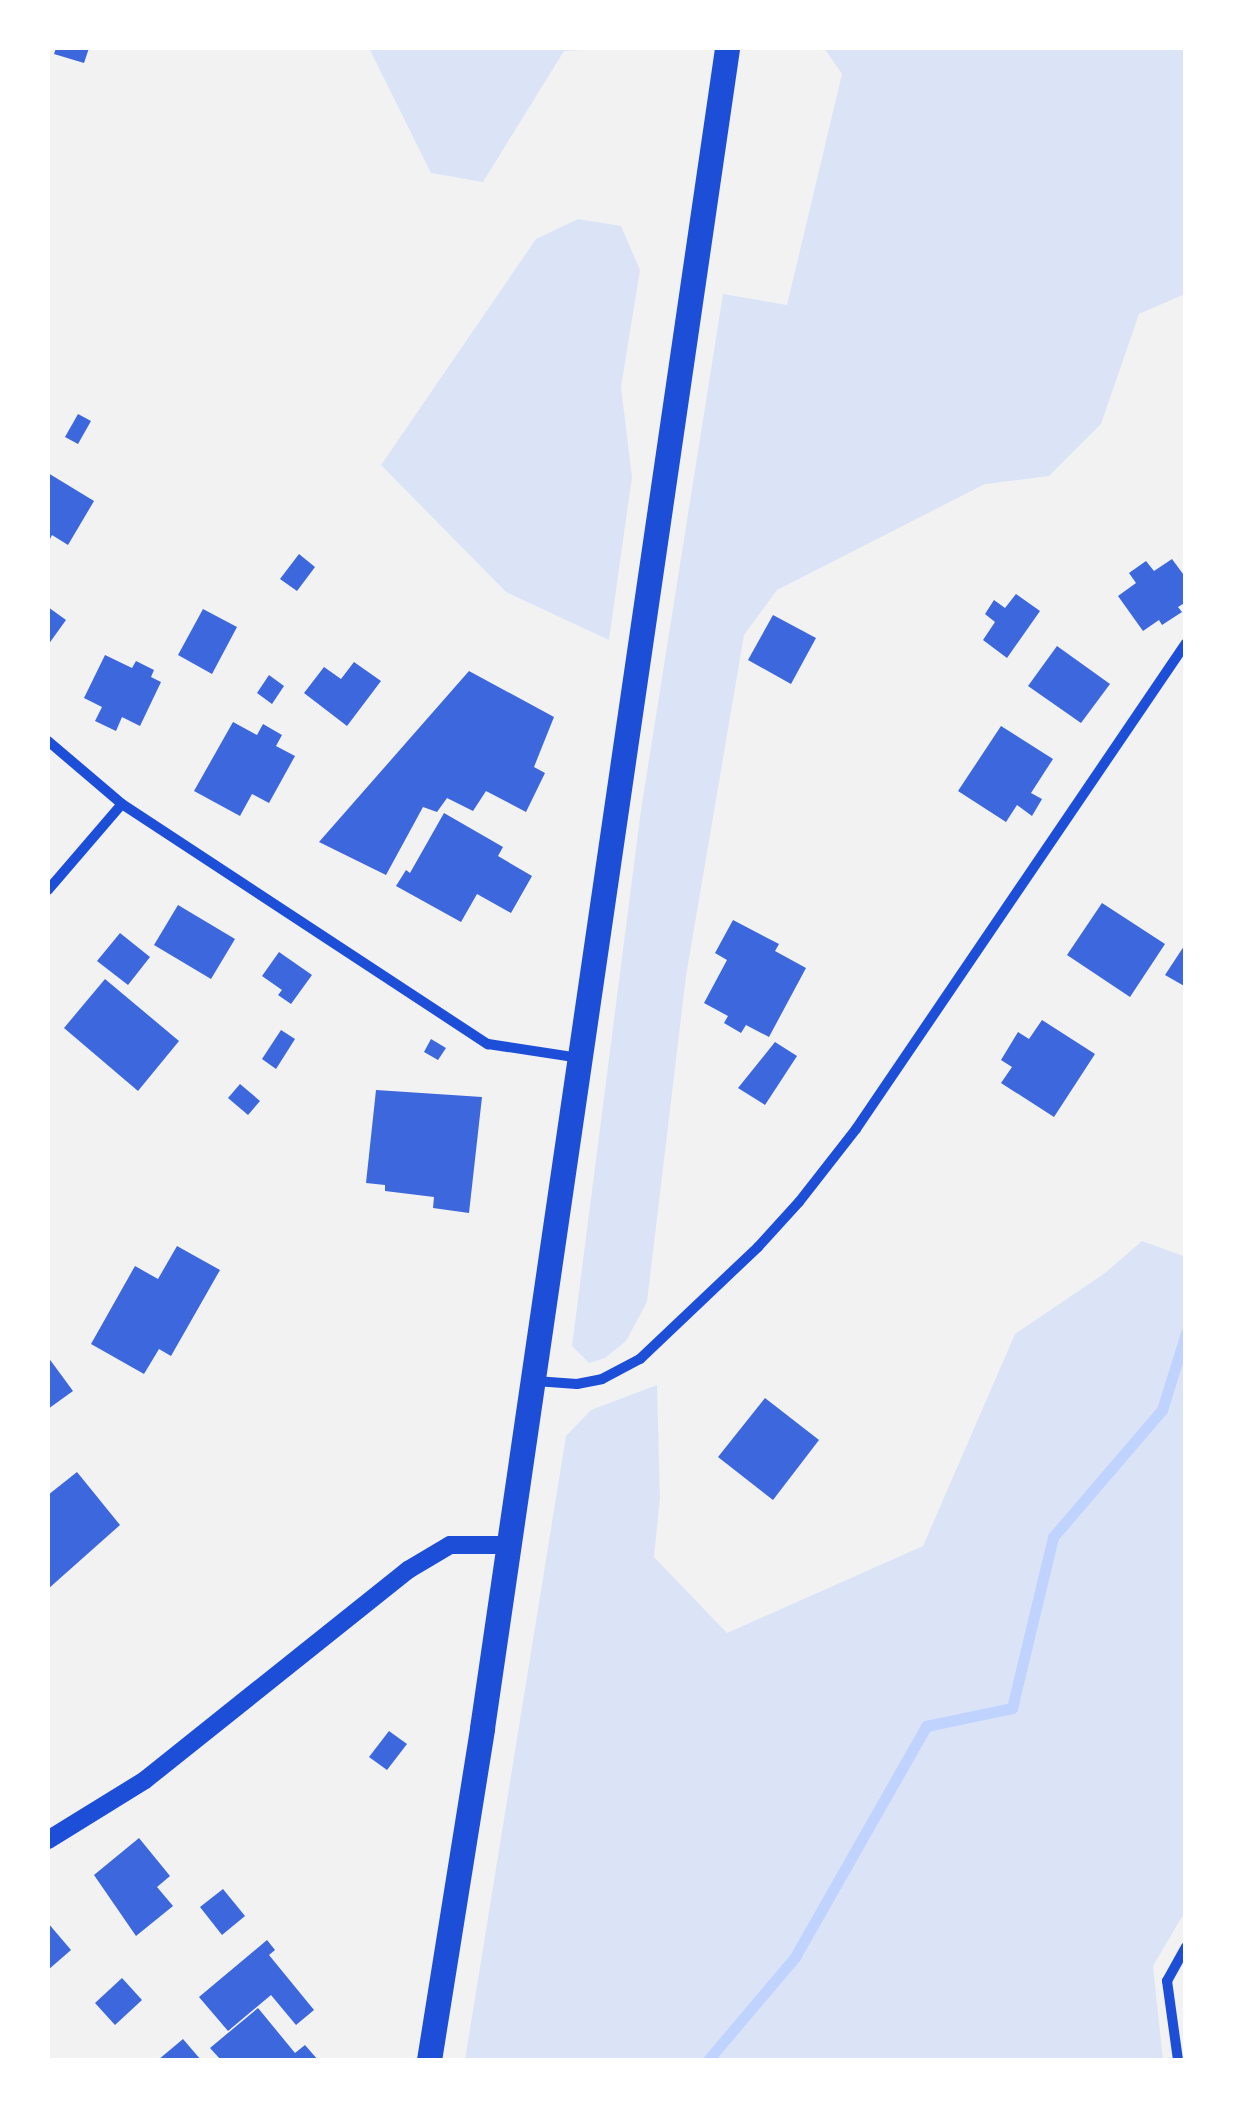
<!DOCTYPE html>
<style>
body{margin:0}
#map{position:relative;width:1233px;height:2108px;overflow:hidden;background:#f2f2f2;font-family:"Alegreya Sans",sans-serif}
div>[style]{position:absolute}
.green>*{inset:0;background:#dbe4f7}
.stream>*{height:11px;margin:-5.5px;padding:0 5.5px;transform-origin:5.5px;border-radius:5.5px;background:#bfd3fe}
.building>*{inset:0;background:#3d67dc}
.minor>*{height:10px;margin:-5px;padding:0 5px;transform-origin:5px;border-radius:5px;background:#1d4ed8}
.tertiary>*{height:18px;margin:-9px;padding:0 9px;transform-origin:9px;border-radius:9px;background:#1d4ed8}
.primary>*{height:25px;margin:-12.5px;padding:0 12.5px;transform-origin:12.5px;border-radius:12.5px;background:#1d4ed8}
span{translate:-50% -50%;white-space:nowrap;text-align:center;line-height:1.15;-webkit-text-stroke:10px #fff;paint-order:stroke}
.frame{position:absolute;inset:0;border:50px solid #fff;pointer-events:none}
</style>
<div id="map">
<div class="green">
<i style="clip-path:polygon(369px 48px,624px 48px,564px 51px,483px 182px,431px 173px)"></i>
<i style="clip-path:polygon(824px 48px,1185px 48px,1185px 294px,1139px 314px,1101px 424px,1049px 476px,985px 484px,777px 590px,744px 635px,686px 976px,647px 1302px,626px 1341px,605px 1358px,589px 1363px,572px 1346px,641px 810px,723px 294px,787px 305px,842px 74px)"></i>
<i style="clip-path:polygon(578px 219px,621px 226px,640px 270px,621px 387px,632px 477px,609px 640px,506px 592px,381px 465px,536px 239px)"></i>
<i style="clip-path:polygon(1142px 1241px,1186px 1257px,1186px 1910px,1153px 1966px,1163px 2060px,465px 2060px,566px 1436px,591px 1410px,657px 1385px,660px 1498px,654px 1557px,727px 1633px,923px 1546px,1015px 1334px,1105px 1273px)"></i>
</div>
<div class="stream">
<i style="left:708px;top:2060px;width:135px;rotate:-49.8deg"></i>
<i style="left:795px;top:1957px;width:266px;rotate:-60.4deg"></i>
<i style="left:926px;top:1726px;width:88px;rotate:-11.8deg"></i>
<i style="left:1012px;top:1708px;width:176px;rotate:-76.5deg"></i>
<i style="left:1053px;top:1537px;width:167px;rotate:-49.4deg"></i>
<i style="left:1162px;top:1410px;width:81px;rotate:-72.7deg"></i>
</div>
<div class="building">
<i style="clip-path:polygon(56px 48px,89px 48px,84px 63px,54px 54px)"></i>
<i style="clip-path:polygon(78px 414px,91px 421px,78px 444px,65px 437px)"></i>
<i style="clip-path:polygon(48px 473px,94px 501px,68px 545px,52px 535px,48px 543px)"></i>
<i style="clip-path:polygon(299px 554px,315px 567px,297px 591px,280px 579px)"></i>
<i style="clip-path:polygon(1172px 559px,1186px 578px,1186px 602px,1178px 607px,1182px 612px,1162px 625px,1159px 620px,1143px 631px,1118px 596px,1136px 583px,1129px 573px,1146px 561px,1154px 571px)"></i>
<i style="clip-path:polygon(1016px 594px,1040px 611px,1007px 658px,983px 640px,995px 622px,985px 614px,994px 600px,1005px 608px)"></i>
<i style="clip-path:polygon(48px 607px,66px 620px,48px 645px)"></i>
<i style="clip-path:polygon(203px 609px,237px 627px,212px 674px,178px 655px)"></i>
<i style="clip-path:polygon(773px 615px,816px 638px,791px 684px,748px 660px)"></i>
<i style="clip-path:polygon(1057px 646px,1110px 684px,1081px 723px,1028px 686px)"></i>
<i style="clip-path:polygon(105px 655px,132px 668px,136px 661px,154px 670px,151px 677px,161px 682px,140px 726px,122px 717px,116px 731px,95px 721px,102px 707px,84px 698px)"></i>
<i style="clip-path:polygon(354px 662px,381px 681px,347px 726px,304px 693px,324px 667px,341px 679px)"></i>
<i style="clip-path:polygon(469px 671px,554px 717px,534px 767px,545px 773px,526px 812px,486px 791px,473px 811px,447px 798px,437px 812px,423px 807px,386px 875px,319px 842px)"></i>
<i style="clip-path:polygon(269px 675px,284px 686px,272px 704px,257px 693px)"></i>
<i style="clip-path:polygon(233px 722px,257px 735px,263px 724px,282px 735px,276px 746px,295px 756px,269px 803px,252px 794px,240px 816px,194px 791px)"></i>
<i style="clip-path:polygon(1001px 726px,1053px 759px,1031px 793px,1042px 799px,1032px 816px,1017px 805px,1006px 822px,958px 791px)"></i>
<i style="clip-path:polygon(444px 813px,503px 847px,498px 856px,532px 876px,511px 913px,477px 894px,461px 922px,396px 886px,406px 870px,410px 873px)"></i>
<i style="clip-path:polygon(1102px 903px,1165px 944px,1130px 997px,1067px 955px)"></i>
<i style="clip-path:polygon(178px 905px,235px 939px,211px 979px,154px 945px)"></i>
<i style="clip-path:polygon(733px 920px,779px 944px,775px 951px,806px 968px,769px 1037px,746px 1025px,741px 1033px,724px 1023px,728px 1016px,704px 1003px,727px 960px,715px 953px)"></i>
<i style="clip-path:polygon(120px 933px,150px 957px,128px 985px,97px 961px)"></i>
<i style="clip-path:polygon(1186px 943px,1186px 987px,1165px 975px)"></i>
<i style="clip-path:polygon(279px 952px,312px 975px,291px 1004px,278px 995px,282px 990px,262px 976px)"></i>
<i style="clip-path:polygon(105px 979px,179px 1041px,138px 1091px,64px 1028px)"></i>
<i style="clip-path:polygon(1042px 1020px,1095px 1054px,1054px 1117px,1001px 1083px,1012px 1067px,1001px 1060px,1018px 1032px,1029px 1039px)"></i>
<i style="clip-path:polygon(281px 1030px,295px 1039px,276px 1069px,262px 1059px)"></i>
<i style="clip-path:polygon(431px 1039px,446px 1048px,438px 1060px,424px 1052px)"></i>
<i style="clip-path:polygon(775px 1042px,797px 1056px,765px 1105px,738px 1088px)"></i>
<i style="clip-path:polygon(240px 1084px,260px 1101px,248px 1115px,228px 1098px)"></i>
<i style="clip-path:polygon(376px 1090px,482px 1097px,469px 1213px,433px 1208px,434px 1197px,385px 1191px,385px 1185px,366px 1183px)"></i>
<i style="clip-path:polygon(177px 1246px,220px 1270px,171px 1356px,159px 1349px,144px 1374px,91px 1344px,135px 1266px,158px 1279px)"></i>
<i style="clip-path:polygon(48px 1357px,73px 1391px,48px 1409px)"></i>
<i style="clip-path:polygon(765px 1398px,819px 1440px,773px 1500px,718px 1457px)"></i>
<i style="clip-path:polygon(77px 1472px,120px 1525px,48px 1589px,48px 1495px)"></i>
<i style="clip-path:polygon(389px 1731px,407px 1744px,387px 1770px,369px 1757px)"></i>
<i style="clip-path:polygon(139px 1838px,170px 1876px,157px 1887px,173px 1906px,136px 1936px,94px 1875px)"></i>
<i style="clip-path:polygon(223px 1889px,245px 1916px,222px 1935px,200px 1907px)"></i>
<i style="clip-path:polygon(48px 1923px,71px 1950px,48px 1970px)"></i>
<i style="clip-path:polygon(267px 1940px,275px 1950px,269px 1955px,314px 2010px,296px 2025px,271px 1995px,228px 2031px,199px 1997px)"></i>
<i style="clip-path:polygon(122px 1978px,142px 2000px,115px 2025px,95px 2003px)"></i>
<i style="clip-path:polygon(258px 2008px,295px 2053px,305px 2045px,318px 2060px,221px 2060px,210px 2048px)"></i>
<i style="clip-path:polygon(183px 2039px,201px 2060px,158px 2060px)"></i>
</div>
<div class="minor">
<i style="left:48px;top:741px;width:97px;rotate:40.4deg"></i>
<i style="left:122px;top:804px;width:438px;rotate:33.3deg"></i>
<i style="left:488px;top:1044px;width:92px;rotate:8.7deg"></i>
<i style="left:48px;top:890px;width:113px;rotate:-49.3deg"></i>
<i style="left:535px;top:1381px;width:42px;rotate:4.1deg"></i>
<i style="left:577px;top:1384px;width:25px;rotate:-11deg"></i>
<i style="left:602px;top:1379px;width:43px;rotate:-27.8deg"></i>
<i style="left:640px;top:1359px;width:163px;rotate:-43.5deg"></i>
<i style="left:758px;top:1247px;width:61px;rotate:-47.7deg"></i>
<i style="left:799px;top:1202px;width:93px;rotate:-52deg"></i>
<i style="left:856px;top:1129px;width:587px;rotate:-55.82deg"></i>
<i style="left:1178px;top:2060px;width:80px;rotate:-97.9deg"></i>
<i style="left:1167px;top:1981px;width:39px;rotate:-61deg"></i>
</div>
<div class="tertiary">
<i style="left:48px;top:1840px;width:114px;rotate:-31.7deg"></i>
<i style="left:145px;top:1780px;width:337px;rotate:-38.6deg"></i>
<i style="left:408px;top:1570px;width:49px;rotate:-30.8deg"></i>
<i style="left:450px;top:1545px;width:58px"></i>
</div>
<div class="primary">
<i style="left:429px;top:2060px;width:336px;rotate:-80.9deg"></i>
<i style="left:482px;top:1728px;width:1698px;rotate:-81.7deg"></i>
</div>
<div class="frame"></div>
</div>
